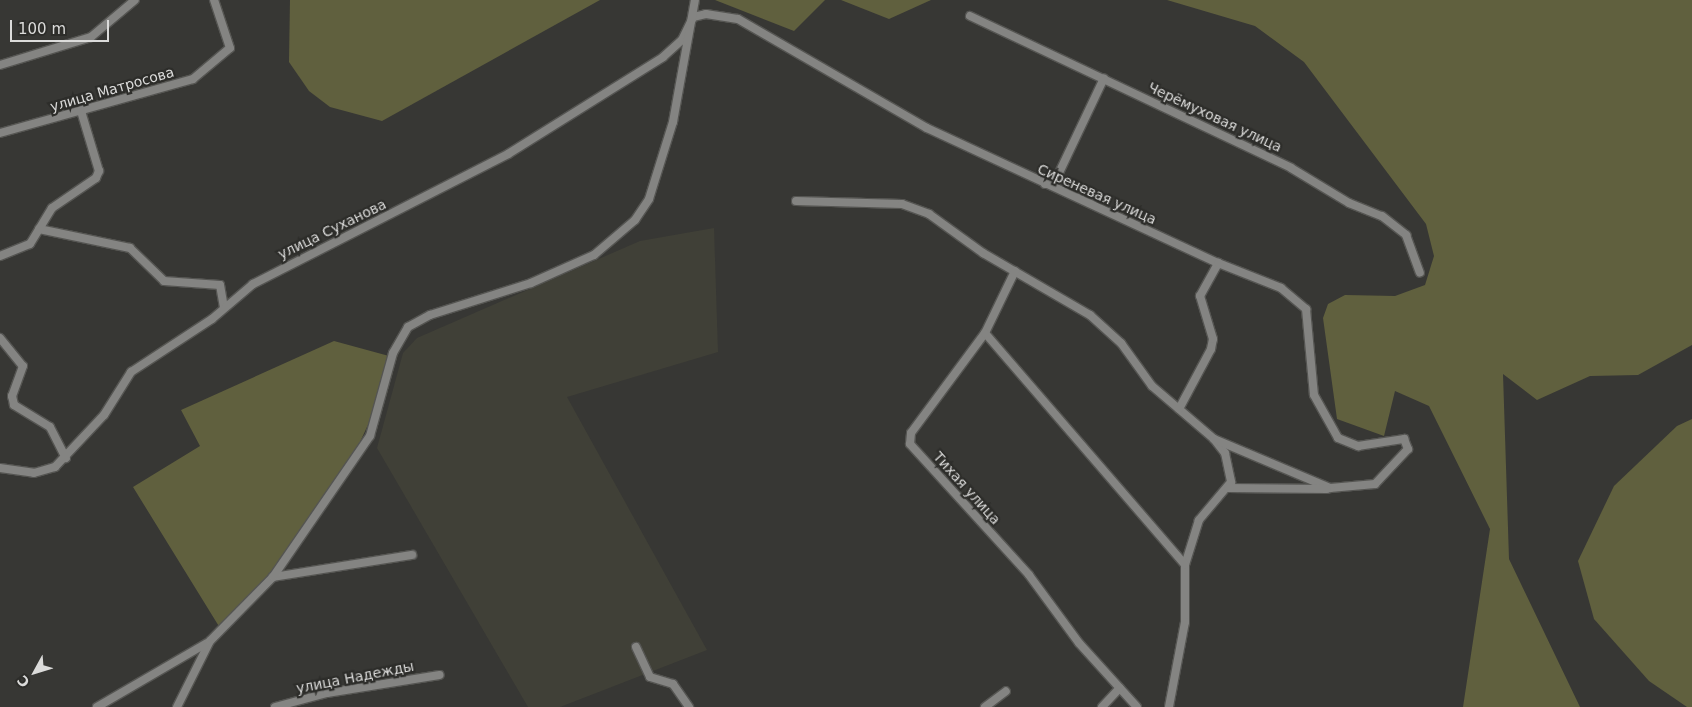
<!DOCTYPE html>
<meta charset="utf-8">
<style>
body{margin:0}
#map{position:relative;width:1692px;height:707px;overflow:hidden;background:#373734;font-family:"DejaVu Sans",sans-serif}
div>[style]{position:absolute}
.built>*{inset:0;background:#404037}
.green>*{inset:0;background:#60603e}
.roads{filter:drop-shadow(1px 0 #555552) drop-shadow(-1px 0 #555552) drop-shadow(0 1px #555552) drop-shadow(0 -1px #555552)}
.street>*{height:8px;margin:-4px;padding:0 4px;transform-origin:4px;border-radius:4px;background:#848482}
span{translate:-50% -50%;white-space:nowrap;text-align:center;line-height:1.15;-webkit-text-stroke:4.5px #2d2d2a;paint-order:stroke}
.street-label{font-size:14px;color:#dbdbda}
.north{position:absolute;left:10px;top:647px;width:50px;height:50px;-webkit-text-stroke:4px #2d2d2a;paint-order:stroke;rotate:231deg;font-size:14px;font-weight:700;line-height:20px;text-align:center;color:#dbdbda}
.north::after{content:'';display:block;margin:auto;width:18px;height:22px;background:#dbdbda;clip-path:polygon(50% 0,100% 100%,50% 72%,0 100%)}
.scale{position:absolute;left:10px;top:20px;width:99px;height:22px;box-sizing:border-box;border:2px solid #dbdbda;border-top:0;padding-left:6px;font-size:15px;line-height:18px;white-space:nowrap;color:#dbdbda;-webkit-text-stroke:4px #2d2d2a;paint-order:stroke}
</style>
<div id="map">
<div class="built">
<i style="clip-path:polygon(714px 228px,718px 352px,567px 397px,707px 650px,560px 707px,528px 707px,377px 448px,403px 353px,417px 338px,640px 241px)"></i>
</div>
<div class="green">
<i style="clip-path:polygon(290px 0,600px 0,382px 121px,330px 107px,309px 91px,289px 62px)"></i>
<i style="clip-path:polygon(715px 0,825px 0,794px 31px)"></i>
<i style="clip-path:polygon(841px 0,931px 0,889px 19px)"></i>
<i style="clip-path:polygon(1167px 0,1692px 0,1692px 345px,1638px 375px,1590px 376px,1537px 400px,1503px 374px,1509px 559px,1580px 707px,1463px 707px,1490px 529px,1429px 406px,1395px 391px,1384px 436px,1337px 419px,1323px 318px,1328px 304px,1345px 295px,1395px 296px,1425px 285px,1434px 256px,1426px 224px,1304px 62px,1255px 26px)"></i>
<i style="clip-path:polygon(334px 341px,389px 356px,379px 401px,360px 442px,271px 574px,220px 628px,133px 487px,200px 446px,181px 410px)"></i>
<i style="clip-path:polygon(1692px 419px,1692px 707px,1687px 707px,1649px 681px,1594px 619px,1578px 561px,1614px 486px,1677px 426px)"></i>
</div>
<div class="roads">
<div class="street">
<i style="left:970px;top:16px;width:355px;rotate:25.3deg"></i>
<i style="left:1291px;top:168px;width:68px;rotate:31.1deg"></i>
<i style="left:1349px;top:203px;width:35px;rotate:22deg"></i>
<i style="left:1382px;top:216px;width:31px;rotate:38deg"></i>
<i style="left:1406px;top:235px;width:40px;rotate:69.8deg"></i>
<i style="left:0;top:65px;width:95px;rotate:-17.1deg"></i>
<i style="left:91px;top:37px;width:57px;rotate:-40.1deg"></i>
<i style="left:0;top:133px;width:200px;rotate:-15.6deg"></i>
<i style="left:193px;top:79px;width:48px;rotate:-40deg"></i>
<i style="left:230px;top:48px;width:51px;rotate:-108.4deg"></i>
<i style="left:1045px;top:184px;width:5px"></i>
<i style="left:1050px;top:184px;width:12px;rotate:-48deg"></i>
<i style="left:1058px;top:175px;width:107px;rotate:-64.6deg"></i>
<i style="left:796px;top:201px;width:106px;rotate:1.6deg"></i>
<i style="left:902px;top:204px;width:29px;rotate:20deg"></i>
<i style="left:929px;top:214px;width:67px;rotate:35.8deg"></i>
<i style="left:983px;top:253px;width:124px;rotate:30.1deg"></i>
<i style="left:1090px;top:315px;width:42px;rotate:42.1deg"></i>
<i style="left:1121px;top:343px;width:53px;rotate:54.2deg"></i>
<i style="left:1152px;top:386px;width:82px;rotate:40.5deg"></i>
<i style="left:1214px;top:439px;width:18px;rotate:52deg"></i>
<i style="left:1225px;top:453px;width:30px;rotate:78deg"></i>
<i style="left:1231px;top:482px;width:50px;rotate:130.1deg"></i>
<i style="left:1199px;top:520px;width:47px;rotate:107.3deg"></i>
<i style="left:1185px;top:565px;width:57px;rotate:90deg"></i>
<i style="left:1185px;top:622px;width:86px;rotate:100.7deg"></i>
<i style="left:39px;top:229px;width:93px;rotate:11.8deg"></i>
<i style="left:130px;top:248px;width:47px;rotate:44.1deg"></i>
<i style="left:164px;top:281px;width:56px;rotate:4.1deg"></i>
<i style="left:220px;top:285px;width:23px;rotate:80deg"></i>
<i style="left:0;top:256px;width:32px;rotate:-22deg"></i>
<i style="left:30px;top:244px;width:42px;rotate:-58.6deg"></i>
<i style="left:52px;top:208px;width:53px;rotate:-34.3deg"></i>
<i style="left:96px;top:178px;width:8px;rotate:-67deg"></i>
<i style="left:99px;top:171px;width:63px;rotate:-106.7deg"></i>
<i style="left:1015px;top:271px;width:69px;rotate:115.8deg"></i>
<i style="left:985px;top:333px;width:124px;rotate:126.5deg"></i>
<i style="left:911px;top:433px;width:11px;rotate:95deg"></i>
<i style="left:910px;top:444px;width:177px;rotate:47.7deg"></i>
<i style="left:1029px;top:575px;width:84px;rotate:53.7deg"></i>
<i style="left:1079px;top:643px;width:86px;rotate:47.8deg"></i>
<i style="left:985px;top:333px;width:306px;rotate:49.2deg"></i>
<i style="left:0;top:338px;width:36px;rotate:51deg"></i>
<i style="left:23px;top:366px;width:32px;rotate:110deg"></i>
<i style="left:12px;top:396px;width:9px;rotate:77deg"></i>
<i style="left:14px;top:405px;width:42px;rotate:31.4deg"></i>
<i style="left:50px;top:427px;width:35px;rotate:63deg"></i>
<i style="left:1179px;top:409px;width:68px;rotate:-61.9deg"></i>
<i style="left:1211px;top:349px;width:10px;rotate:-79deg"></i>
<i style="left:1213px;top:339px;width:45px;rotate:-106.8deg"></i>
<i style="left:1200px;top:296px;width:38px;rotate:-61deg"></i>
<i style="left:0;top:468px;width:34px;rotate:8deg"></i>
<i style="left:34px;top:473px;width:22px;rotate:-16deg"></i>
<i style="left:55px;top:467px;width:71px;rotate:-46.7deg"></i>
<i style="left:104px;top:415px;width:51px;rotate:-57.9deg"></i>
<i style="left:131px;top:372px;width:97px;rotate:-33.2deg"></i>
<i style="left:212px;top:319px;width:54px;rotate:-40.5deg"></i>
<i style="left:253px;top:284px;width:286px;rotate:-27deg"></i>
<i style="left:508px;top:154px;width:183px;rotate:-32deg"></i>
<i style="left:663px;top:57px;width:25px;rotate:-42deg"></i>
<i style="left:682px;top:40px;width:25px;rotate:-64deg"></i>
<i style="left:693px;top:17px;width:13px;rotate:-13deg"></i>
<i style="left:706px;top:14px;width:32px;rotate:9deg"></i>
<i style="left:738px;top:19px;width:218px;rotate:30deg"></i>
<i style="left:927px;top:128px;width:321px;rotate:24.9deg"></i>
<i style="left:1218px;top:263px;width:68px;rotate:21.6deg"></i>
<i style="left:1281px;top:288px;width:33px;rotate:40deg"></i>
<i style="left:1306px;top:309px;width:86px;rotate:84.7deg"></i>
<i style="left:1314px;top:395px;width:49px;rotate:60.8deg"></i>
<i style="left:1338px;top:438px;width:22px;rotate:22deg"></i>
<i style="left:1358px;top:446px;width:47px;rotate:-8.7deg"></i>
<i style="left:1404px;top:439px;width:11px;rotate:68deg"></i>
<i style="left:1408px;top:449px;width:48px;rotate:133.3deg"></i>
<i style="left:1375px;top:484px;width:45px;rotate:174.9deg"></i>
<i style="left:1330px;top:488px;width:126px;rotate:-157.1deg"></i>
<i style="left:1228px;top:488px;width:99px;rotate:0.6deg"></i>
<i style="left:273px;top:577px;width:141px;rotate:-9deg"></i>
<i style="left:636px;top:647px;width:33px;rotate:65deg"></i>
<i style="left:650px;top:677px;width:24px;rotate:17deg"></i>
<i style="left:673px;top:684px;width:28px;rotate:55deg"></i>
<i style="left:97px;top:707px;width:127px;rotate:-30.2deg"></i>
<i style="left:177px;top:707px;width:74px;rotate:-63.4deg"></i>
<i style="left:210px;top:641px;width:90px;rotate:-45.5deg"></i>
<i style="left:273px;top:577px;width:171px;rotate:-55.5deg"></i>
<i style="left:370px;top:436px;width:86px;rotate:-74.5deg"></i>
<i style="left:393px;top:353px;width:30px;rotate:-60deg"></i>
<i style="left:408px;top:327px;width:25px;rotate:-29deg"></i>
<i style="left:430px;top:315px;width:106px;rotate:-17.6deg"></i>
<i style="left:531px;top:283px;width:69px;rotate:-24deg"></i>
<i style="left:594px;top:255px;width:54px;rotate:-40.5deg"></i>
<i style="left:635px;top:220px;width:25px;rotate:-56deg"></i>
<i style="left:649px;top:199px;width:81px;rotate:-72.7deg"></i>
<i style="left:673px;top:122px;width:124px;rotate:-79.8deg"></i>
<i style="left:275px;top:707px;width:54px;rotate:-15.1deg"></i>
<i style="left:327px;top:693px;width:114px;rotate:-9.1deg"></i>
<i style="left:985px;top:707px;width:26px;rotate:-37deg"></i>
<i style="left:1102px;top:707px;width:26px;rotate:-47deg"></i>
</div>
</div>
<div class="street-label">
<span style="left:112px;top:89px;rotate:-16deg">улица Матросова</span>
<span style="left:1215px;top:117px;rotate:25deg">Черёмуховая улица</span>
<span style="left:1097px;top:194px;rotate:24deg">Сиреневая улица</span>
<span style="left:332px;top:229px;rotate:-26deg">улица Суханова</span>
<span style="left:967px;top:488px;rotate:48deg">Тихая улица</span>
<span style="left:355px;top:677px;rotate:-11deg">улица Надежды</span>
</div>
<div class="north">С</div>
<div class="scale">100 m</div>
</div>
